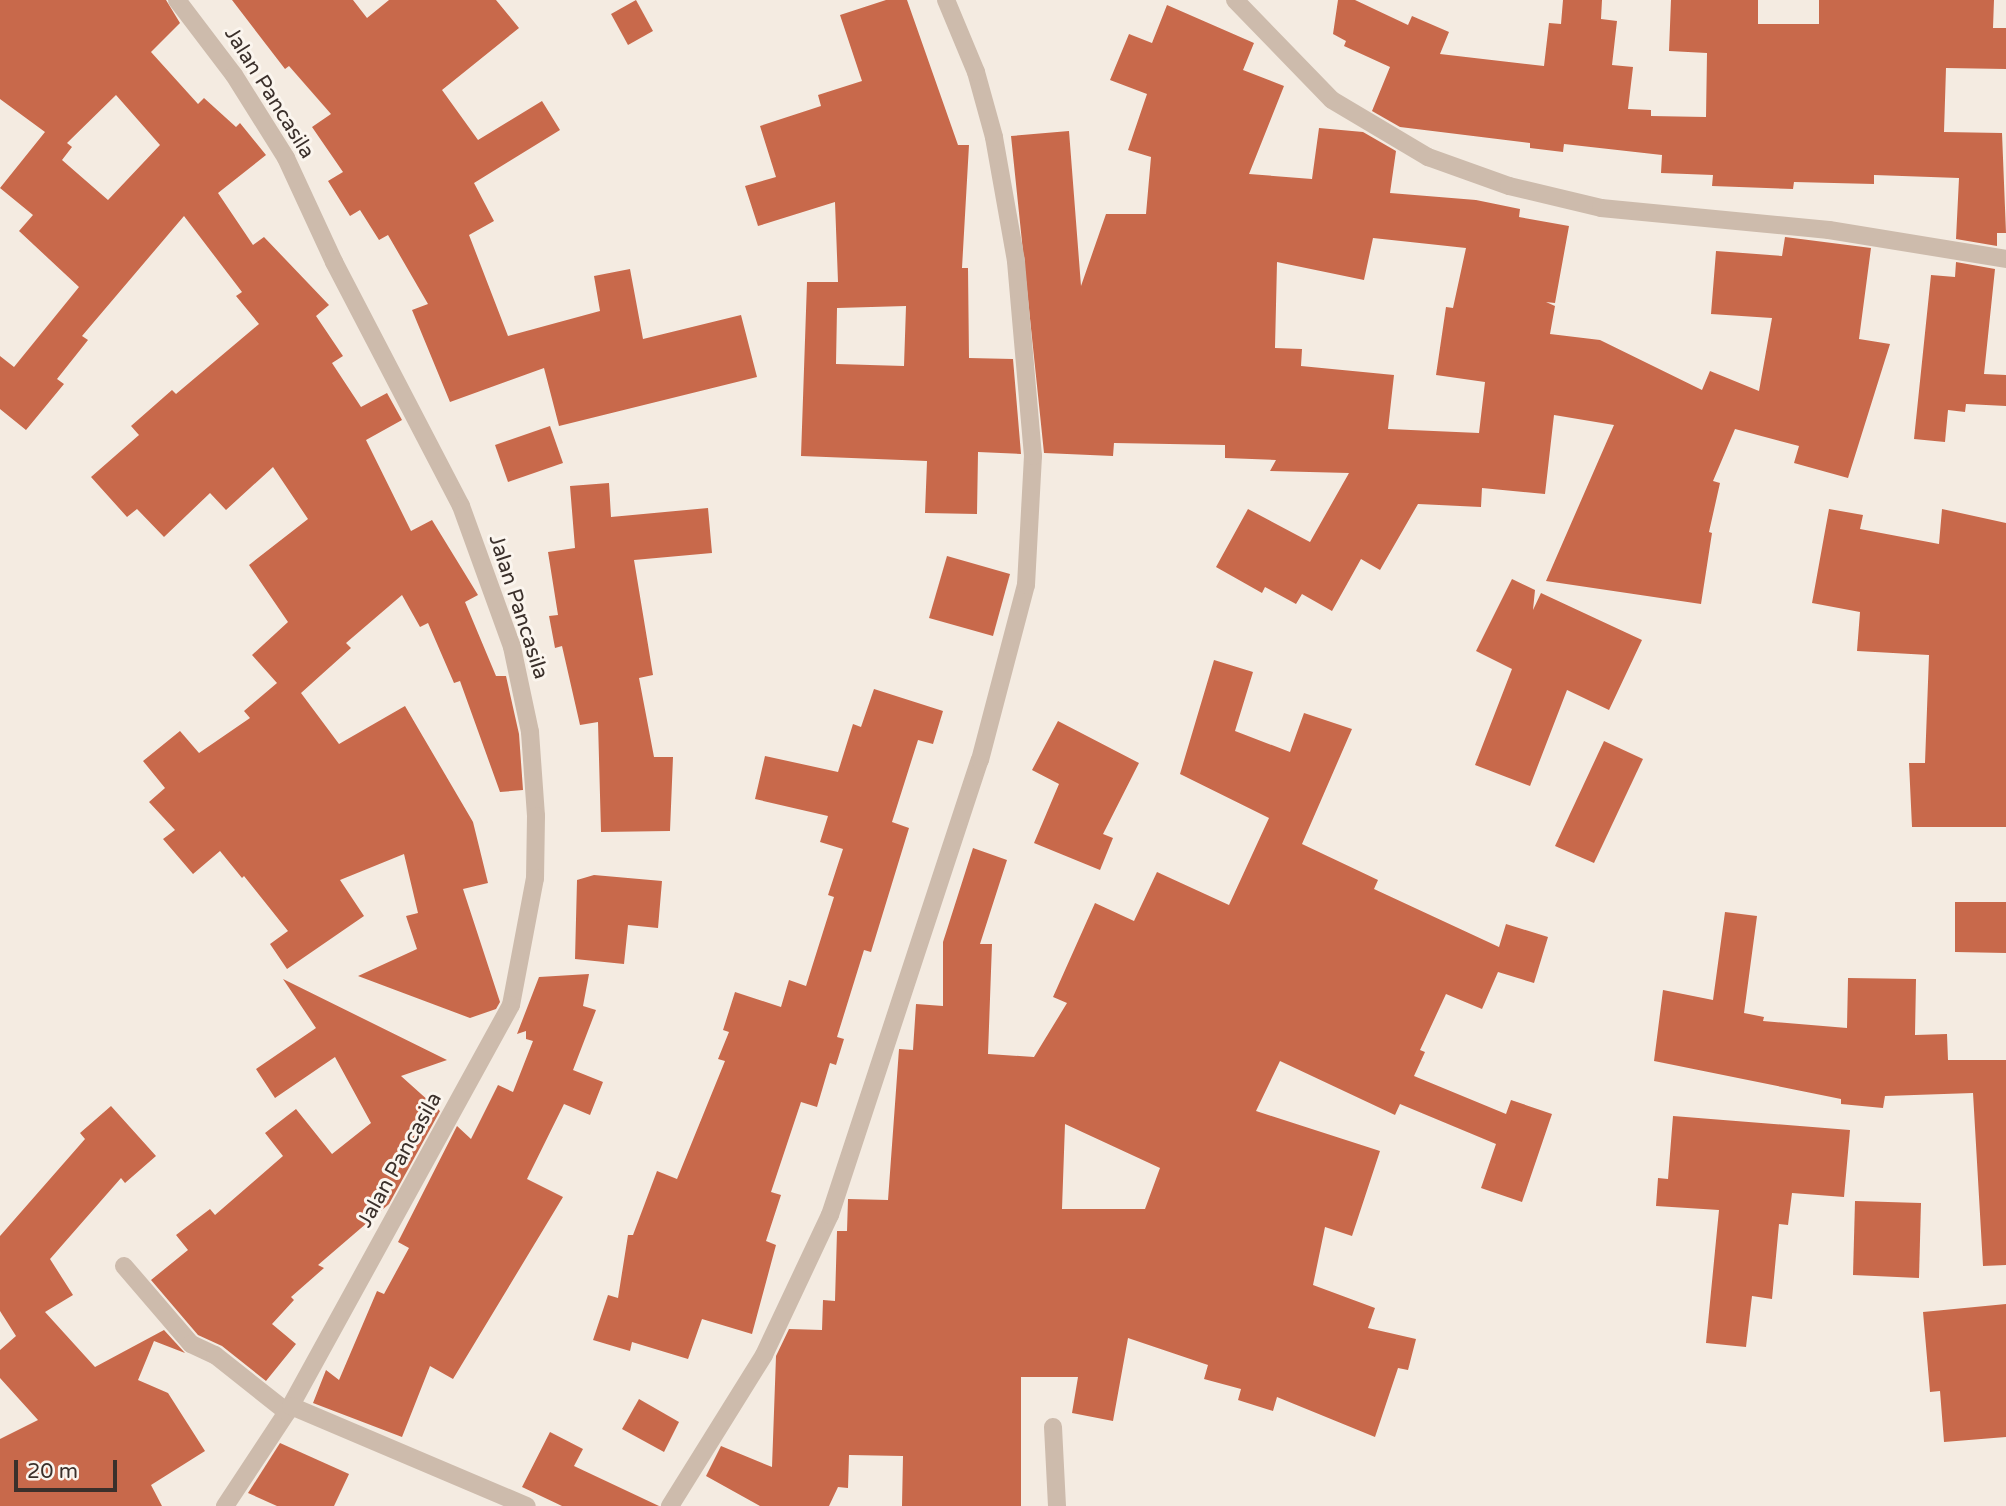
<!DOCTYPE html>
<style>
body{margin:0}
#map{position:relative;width:2006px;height:1506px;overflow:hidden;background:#f4ebe1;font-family:"Varela Round",sans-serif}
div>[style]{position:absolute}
.building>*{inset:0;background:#c8694b}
.minor>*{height:18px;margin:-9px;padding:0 9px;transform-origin:9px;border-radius:9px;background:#cdbbac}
span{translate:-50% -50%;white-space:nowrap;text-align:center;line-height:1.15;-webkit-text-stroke:6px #fbf5ee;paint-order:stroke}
.street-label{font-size:21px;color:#3b302b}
.scale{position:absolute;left:14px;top:1460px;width:103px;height:32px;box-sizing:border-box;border:4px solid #3b302b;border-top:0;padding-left:9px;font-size:21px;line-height:24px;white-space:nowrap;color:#3b302b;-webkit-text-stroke:5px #fbf5ee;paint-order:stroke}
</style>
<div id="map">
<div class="building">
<i style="clip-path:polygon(evenodd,0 0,166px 0,180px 23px,151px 52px,198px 104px,204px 98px,236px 127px,240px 123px,266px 155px,218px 193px,253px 245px,264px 237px,329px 305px,316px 316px,343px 356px,332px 363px,361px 407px,387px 393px,402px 420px,366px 440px,411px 531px,432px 520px,478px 595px,465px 602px,496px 676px,506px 676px,519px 734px,523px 790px,500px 792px,460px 681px,454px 683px,428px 623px,420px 627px,402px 595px,346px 643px,351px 648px,301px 693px,339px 744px,405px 706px,473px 822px,488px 883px,463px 889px,500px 1002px,496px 1009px,470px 1018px,358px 976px,417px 949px,406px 916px,418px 913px,404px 854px,340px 880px,364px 916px,287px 969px,270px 944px,288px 931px,244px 876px,242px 878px,220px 851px,193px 874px,163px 839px,175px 830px,149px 802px,165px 788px,143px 761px,180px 731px,199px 753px,250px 718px,244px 711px,277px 683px,252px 655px,288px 622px,249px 565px,308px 519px,273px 467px,226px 510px,210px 493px,164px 537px,137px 509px,127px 517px,91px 477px,139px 435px,131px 426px,172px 390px,176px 394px,259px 324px,236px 296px,242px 292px,184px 216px,82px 336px,88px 340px,57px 379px,64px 384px,26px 430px,0 409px,0 356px,14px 367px,79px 287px,19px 231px,33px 215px,0 188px,45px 132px,0 99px,0 0,116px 95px,160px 145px,108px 200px,62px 160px,72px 147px,67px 143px,116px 95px)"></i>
<i style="clip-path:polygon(232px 0,353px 0,367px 18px,389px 0,496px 0,519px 28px,442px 90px,478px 140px,542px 101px,560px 130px,474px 183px,494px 221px,469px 235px,508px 336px,600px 311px,594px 276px,630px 269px,643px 339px,741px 315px,757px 377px,559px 426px,544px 368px,450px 402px,412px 310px,428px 304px,388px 235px,379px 240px,360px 210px,350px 216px,328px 181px,343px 172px,312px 127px,331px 114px,289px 66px,285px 69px)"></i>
<i style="clip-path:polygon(636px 0,653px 31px,628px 45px,611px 14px)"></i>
<i style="clip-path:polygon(evenodd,886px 0,907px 0,958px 145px,969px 145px,962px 268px,968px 268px,969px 358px,1013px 359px,1021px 454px,978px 452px,977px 514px,925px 513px,927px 461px,801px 456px,807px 282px,838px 282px,835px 202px,758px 226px,745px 186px,776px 177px,760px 126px,821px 106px,818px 95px,862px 81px,840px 15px,886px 0,906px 306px,904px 366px,836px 364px,837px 308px,906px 306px)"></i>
<i style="clip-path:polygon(1338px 0,1355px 0,1408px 25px,1412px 16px,1449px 32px,1440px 54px,1544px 66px,1549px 23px,1561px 24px,1563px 0,1602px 0,1601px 19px,1617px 21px,1612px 65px,1633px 67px,1628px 109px,1651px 110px,1651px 116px,1706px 117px,1707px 53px,1669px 51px,1671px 0,1758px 0,1758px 24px,1819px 24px,1819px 0,1994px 0,1993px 28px,2006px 28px,2006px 69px,1946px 68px,1944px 132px,2002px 133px,2006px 233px,1997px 233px,1997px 246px,1956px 239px,1959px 178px,1874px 175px,1874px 184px,1794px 182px,1793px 189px,1712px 186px,1713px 175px,1661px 173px,1662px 155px,1564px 144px,1563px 152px,1530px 148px,1530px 143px,1400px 127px,1372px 111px,1390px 67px,1344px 46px,1346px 41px,1333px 34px)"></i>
<i style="clip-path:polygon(evenodd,1167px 5px,1254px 43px,1243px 70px,1284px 86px,1249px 174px,1312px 179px,1319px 128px,1363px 132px,1396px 151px,1390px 193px,1476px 200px,1520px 209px,1519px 217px,1569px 226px,1555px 303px,1546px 302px,1555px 306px,1550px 334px,1600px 340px,1702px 390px,1710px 371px,1759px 391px,1772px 318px,1711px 314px,1716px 251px,1782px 256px,1785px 237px,1871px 248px,1859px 339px,1890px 344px,1848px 478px,1794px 463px,1799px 446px,1735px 429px,1713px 481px,1720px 483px,1709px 532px,1712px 533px,1701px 604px,1546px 581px,1614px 425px,1554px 415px,1545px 494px,1482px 488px,1481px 507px,1418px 504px,1380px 570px,1361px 559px,1332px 611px,1302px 594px,1296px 604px,1265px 587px,1262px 593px,1216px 567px,1248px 509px,1310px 542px,1349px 473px,1270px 471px,1276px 460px,1225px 458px,1225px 445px,1114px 443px,1113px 456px,1044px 453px,1011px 136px,1069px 131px,1081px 286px,1106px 214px,1146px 214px,1151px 157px,1128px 150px,1147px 94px,1110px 80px,1129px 34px,1152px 43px,1167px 5px,1373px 238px,1466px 248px,1453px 308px,1446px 307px,1436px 375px,1485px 382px,1479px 433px,1388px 429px,1394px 375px,1301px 366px,1302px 349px,1275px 348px,1277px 262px,1364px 280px,1373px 238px)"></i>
<i style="clip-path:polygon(1956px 262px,1995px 269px,1984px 374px,2006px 375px,2006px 406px,1966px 404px,1965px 412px,1948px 410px,1945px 442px,1914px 439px,1931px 275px,1955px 277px)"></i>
<i style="clip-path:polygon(550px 426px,563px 463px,508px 482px,495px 445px)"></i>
<i style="clip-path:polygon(609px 483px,611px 517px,708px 508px,712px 553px,634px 560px,653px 675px,639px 678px,654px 757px,673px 757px,670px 831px,601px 832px,598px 722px,580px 725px,562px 646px,555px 648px,549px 616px,558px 615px,548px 552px,575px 548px,570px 486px)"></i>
<i style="clip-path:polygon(1829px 509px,1863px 515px,1860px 529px,1939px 544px,1942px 509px,2006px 523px,2006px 827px,1912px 827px,1909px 763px,1925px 763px,1929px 655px,1857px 651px,1860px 612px,1812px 603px)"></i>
<i style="clip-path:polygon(947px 556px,1010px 574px,993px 636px,929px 618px)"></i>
<i style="clip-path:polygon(1512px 579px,1535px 590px,1533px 610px,1541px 593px,1642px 640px,1609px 710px,1567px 690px,1530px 786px,1475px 765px,1512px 669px,1476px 651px)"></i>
<i style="clip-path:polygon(evenodd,1214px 660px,1253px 672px,1235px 731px,1290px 752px,1304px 713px,1352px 729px,1302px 844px,1378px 880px,1374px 889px,1499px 947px,1506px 924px,1548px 937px,1534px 983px,1498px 972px,1482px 1009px,1446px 994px,1420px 1050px,1425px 1052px,1414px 1076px,1506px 1114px,1511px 1100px,1552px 1114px,1522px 1202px,1481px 1188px,1496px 1144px,1400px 1104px,1395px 1115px,1280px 1061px,1256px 1111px,1380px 1151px,1352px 1236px,1325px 1227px,1313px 1285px,1375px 1308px,1368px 1328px,1416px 1339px,1408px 1370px,1398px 1368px,1375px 1437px,1277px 1397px,1273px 1411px,1238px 1400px,1241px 1389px,1204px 1379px,1208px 1365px,1128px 1338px,1113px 1421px,1072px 1413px,1078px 1377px,1021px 1377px,1021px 1506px,902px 1506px,903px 1456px,849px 1455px,848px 1488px,838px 1487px,829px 1506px,760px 1506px,706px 1476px,721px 1446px,772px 1467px,776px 1356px,789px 1329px,822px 1330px,823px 1300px,835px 1301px,837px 1231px,847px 1231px,848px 1199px,888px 1200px,899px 1049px,913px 1050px,916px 1004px,943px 1006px,943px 942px,973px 848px,1007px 860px,980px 944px,992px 944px,988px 1054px,1034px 1057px,1067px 1003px,1053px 997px,1095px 903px,1134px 921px,1157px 872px,1229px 905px,1269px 818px,1180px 774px,1214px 660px,1065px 1124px,1160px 1168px,1145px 1209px,1062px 1209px,1065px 1124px)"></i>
<i style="clip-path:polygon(874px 689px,943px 711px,933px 744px,918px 740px,892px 822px,909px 828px,871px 952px,864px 950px,837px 1037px,844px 1039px,836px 1065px,830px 1063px,817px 1107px,801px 1102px,771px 1192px,781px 1195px,766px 1241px,776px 1245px,752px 1334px,702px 1319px,688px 1359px,632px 1342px,630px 1351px,593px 1340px,608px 1295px,618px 1298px,628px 1235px,633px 1235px,657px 1171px,677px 1179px,725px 1061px,718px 1059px,729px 1032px,723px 1030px,735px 992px,781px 1007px,789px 980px,806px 986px,834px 897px,828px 895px,843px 849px,820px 842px,828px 816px,755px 799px,765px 756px,838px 772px,853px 724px,861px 727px)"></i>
<i style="clip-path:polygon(1058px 721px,1139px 763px,1103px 834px,1113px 838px,1100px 870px,1034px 843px,1059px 784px,1032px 770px)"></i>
<i style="clip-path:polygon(1604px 741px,1643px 759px,1594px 863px,1555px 846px)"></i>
<i style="clip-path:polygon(594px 875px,662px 881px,658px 928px,628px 925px,624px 964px,575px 959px,577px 880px)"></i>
<i style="clip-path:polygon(1955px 902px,2006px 902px,2006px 953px,1955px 952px)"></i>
<i style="clip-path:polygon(1725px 912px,1757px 916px,1744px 1013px,1764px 1017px,1763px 1021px,1847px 1028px,1848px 978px,1916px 979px,1915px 1035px,1947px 1034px,1948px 1060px,2006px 1060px,2006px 1265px,1983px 1266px,1973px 1093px,1885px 1096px,1883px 1108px,1841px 1104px,1841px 1099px,1654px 1061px,1663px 990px,1713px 1000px)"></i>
<i style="clip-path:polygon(589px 974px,583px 1006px,596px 1010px,573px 1070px,603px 1082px,590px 1115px,564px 1104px,527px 1179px,563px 1197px,453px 1379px,430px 1366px,402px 1437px,313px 1403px,326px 1370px,339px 1380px,377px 1291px,384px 1294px,409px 1248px,398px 1242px,457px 1126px,471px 1139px,498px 1085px,513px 1092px,533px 1041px,526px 1039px,526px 1031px,517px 1034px,539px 977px)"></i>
<i style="clip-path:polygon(283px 979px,447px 1060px,401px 1076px,440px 1111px,389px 1204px,318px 1265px,324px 1268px,291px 1297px,294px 1300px,272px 1324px,296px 1344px,266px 1381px,222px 1346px,198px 1335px,151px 1280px,188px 1250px,176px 1235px,210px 1209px,215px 1215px,283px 1156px,265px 1133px,296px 1109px,332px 1154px,371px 1123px,335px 1057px,275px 1098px,256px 1069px,316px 1028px)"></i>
<i style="clip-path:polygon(111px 1106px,156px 1156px,125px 1183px,121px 1178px,50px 1259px,73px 1295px,45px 1312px,95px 1367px,164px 1330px,185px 1353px,154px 1341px,138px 1380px,168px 1393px,205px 1451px,151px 1485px,162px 1506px,0 1506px,0 1439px,38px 1420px,0 1378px,0 1350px,16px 1336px,0 1311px,0 1236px,85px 1139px,80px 1133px)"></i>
<i style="clip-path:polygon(1673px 1116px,1850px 1130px,1844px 1197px,1792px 1193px,1788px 1225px,1779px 1224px,1772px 1299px,1752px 1296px,1746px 1347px,1706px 1343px,1719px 1210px,1656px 1206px,1658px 1178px,1668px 1179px)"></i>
<i style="clip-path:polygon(1855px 1201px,1921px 1203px,1919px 1278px,1853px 1275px)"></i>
<i style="clip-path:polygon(2006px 1304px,2006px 1437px,1944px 1442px,1940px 1391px,1930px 1392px,1923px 1312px)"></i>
<i style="clip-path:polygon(639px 1399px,679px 1422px,664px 1452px,622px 1429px)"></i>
<i style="clip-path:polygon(550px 1432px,583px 1449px,574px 1466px,659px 1506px,562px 1506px,522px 1487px)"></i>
<i style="clip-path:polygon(280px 1443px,349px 1474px,334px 1506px,277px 1506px,248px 1493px)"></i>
</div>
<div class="minor">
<i style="left:177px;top:0;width:94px;rotate:52.8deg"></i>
<i style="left:234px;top:75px;width:98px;rotate:57.9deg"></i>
<i style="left:286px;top:158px;width:115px;rotate:65.2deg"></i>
<i style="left:334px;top:262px;width:275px;rotate:62.5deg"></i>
<i style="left:461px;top:506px;width:150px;rotate:70.1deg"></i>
<i style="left:512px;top:647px;width:87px;rotate:78deg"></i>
<i style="left:530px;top:732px;width:84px;rotate:85.9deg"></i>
<i style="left:536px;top:816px;width:62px;rotate:90.9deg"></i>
<i style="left:535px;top:878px;width:129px;rotate:100.7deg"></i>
<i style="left:511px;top:1005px;width:457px;rotate:118.8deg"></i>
<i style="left:291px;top:1406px;width:120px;rotate:123.4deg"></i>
<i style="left:1235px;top:0;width:139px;rotate:45.9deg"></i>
<i style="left:1332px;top:100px;width:112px;rotate:30.7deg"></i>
<i style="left:1428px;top:157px;width:86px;rotate:19.7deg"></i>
<i style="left:1509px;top:186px;width:95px;rotate:13.4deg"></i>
<i style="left:1601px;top:208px;width:229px;rotate:5.5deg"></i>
<i style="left:1829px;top:230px;width:179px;rotate:9.3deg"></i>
<i style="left:124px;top:1266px;width:103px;rotate:49.3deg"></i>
<i style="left:191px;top:1344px;width:26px;rotate:25deg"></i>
<i style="left:215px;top:1355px;width:92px;rotate:38.4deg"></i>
<i style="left:291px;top:1406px;width:256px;rotate:23deg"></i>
<i style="left:1053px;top:1427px;width:79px;rotate:87.1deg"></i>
<i style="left:670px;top:1506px;width:178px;rotate:-58.1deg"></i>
<i style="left:764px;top:1355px;width:155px;rotate:-64.8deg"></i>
<i style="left:830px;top:1215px;width:479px;rotate:-71.8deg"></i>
<i style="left:980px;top:760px;width:181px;rotate:-75.3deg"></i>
<i style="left:1026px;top:585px;width:129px;rotate:-86.9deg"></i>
<i style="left:1033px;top:456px;width:196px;rotate:-95deg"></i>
<i style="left:1016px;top:261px;width:126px;rotate:-100.1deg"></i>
<i style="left:994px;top:137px;width:67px;rotate:-105.5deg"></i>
<i style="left:976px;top:72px;width:78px;rotate:-112.6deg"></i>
</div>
<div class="street-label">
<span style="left:269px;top:93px;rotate:58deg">Jalan Pancasila</span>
<span style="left:518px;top:607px;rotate:72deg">Jalan Pancasila</span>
<span style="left:400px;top:1160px;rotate:-61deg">Jalan Pancasila</span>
</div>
<div class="scale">20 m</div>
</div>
